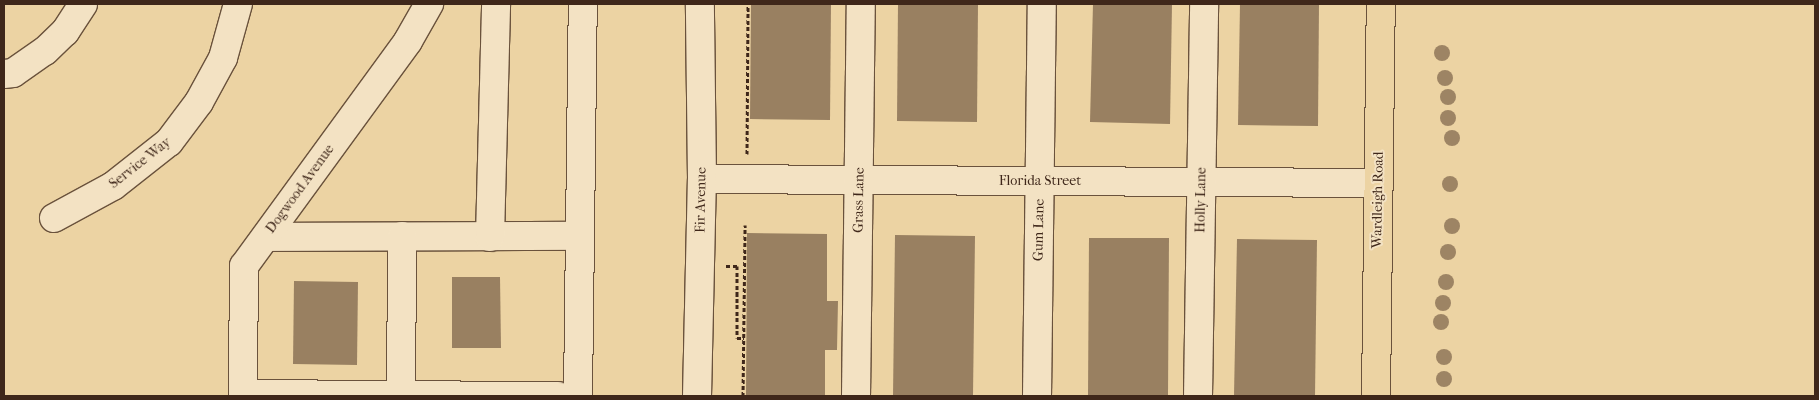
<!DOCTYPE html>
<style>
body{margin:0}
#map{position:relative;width:1819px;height:400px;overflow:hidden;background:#ecd3a3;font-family:"IM FELL French Canon",serif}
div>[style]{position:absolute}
.building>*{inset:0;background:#998061}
.path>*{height:3px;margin-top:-1.5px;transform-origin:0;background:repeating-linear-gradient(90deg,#3f271a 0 4px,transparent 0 6.5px)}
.roads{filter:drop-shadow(1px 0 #6a523c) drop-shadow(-1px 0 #6a523c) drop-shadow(0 1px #6a523c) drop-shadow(0 -1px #6a523c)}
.minor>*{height:28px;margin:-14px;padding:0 14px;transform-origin:14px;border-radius:14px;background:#f3e2c3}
.major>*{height:28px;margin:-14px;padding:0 14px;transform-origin:14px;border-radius:14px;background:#ecd3a3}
.trees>*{width:16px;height:16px;margin:-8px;border-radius:50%;background:#9d8464}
span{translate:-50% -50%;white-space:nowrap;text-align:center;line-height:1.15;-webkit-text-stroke:4px #f3e2c3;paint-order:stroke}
.street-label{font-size:14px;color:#3f271a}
.frame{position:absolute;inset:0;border:5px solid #3f271a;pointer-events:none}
</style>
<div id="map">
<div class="building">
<i style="clip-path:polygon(751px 4px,831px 4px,830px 120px,750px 119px)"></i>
<i style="clip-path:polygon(898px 4px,978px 4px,977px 122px,897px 121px)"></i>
<i style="clip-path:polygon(1093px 4px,1172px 4px,1170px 124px,1090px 122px)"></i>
<i style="clip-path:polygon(1240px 4px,1319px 4px,1318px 126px,1238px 125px)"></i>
<i style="clip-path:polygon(747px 233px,827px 234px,827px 301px,838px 301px,837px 350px,825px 350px,825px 396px,746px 396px)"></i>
<i style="clip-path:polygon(895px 235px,975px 236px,973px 396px,893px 396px)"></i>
<i style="clip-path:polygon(1089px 238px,1169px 238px,1168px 396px,1088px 396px)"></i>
<i style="clip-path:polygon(1237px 239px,1317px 240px,1315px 396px,1234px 396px)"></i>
<i style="clip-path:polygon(452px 277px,500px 277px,501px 348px,452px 348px)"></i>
<i style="clip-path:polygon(294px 281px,358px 282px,357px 365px,293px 364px)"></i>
</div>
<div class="path">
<i style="left:747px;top:154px;width:150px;rotate:-89.6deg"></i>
<i style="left:726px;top:266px;width:11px"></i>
<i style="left:737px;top:266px;width:72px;rotate:90deg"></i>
<i style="left:737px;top:338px;width:7px"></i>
<i style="left:743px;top:396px;width:171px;rotate:-89.3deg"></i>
</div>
<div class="roads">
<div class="minor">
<i style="left:4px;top:74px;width:9px;rotate:-6deg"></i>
<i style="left:13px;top:73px;width:39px;rotate:-35deg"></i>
<i style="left:45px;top:51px;width:28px;rotate:-44deg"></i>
<i style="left:65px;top:32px;width:33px;rotate:-57deg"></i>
<i style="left:702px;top:179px;width:676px;rotate:0.34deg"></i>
<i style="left:54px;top:218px;width:67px;rotate:-28.5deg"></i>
<i style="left:113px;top:186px;width:71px;rotate:-38.2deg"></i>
<i style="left:169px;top:142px;width:50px;rotate:-53.1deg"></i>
<i style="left:199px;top:102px;width:50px;rotate:-61.4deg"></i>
<i style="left:223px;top:58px;width:56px;rotate:-74.5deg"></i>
<i style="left:266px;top:237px;width:314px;rotate:-0.2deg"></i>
<i style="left:490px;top:237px;width:233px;rotate:-88.5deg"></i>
<i style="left:244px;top:394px;width:314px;rotate:0.4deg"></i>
<i style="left:243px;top:396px;width:130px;rotate:-89.6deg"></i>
<i style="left:244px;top:266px;width:278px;rotate:-53.9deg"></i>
<i style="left:408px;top:41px;width:43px;rotate:-60.4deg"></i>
<i style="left:401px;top:396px;width:160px;rotate:-89.6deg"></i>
<i style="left:578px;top:396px;width:392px;rotate:-89.3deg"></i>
<i style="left:697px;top:396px;width:217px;rotate:-88.7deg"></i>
<i style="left:702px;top:179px;width:175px;rotate:-90.7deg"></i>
<i style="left:856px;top:396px;width:392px;rotate:-89.3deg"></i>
<i style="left:1037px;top:396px;width:392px;rotate:-89.3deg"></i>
<i style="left:1198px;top:396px;width:392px;rotate:-89.1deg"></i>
</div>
<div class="major">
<i style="left:1376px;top:396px;width:392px;rotate:-89.3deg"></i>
</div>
</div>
<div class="trees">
<i style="left:1442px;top:53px"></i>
<i style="left:1445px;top:78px"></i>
<i style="left:1448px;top:97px"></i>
<i style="left:1448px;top:118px"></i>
<i style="left:1452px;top:138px"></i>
<i style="left:1450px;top:184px"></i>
<i style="left:1452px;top:226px"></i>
<i style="left:1448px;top:252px"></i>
<i style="left:1446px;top:282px"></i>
<i style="left:1443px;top:303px"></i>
<i style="left:1441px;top:322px"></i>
<i style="left:1444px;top:357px"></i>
<i style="left:1444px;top:379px"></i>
</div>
<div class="street-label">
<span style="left:140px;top:163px;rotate:-38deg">Service Way</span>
<span style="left:1040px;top:181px">Florida Street</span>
<span style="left:300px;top:189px;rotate:-54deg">Dogwood Avenue</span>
<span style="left:701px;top:200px;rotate:-89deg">Fir Avenue</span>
<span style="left:859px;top:200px;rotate:-89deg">Grass Lane</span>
<span style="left:1201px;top:200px;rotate:-89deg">Holly Lane</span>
<span style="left:1378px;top:200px;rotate:-89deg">Wardleigh Road</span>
<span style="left:1039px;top:230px;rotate:-89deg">Gum Lane</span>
</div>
<div class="frame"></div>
</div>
